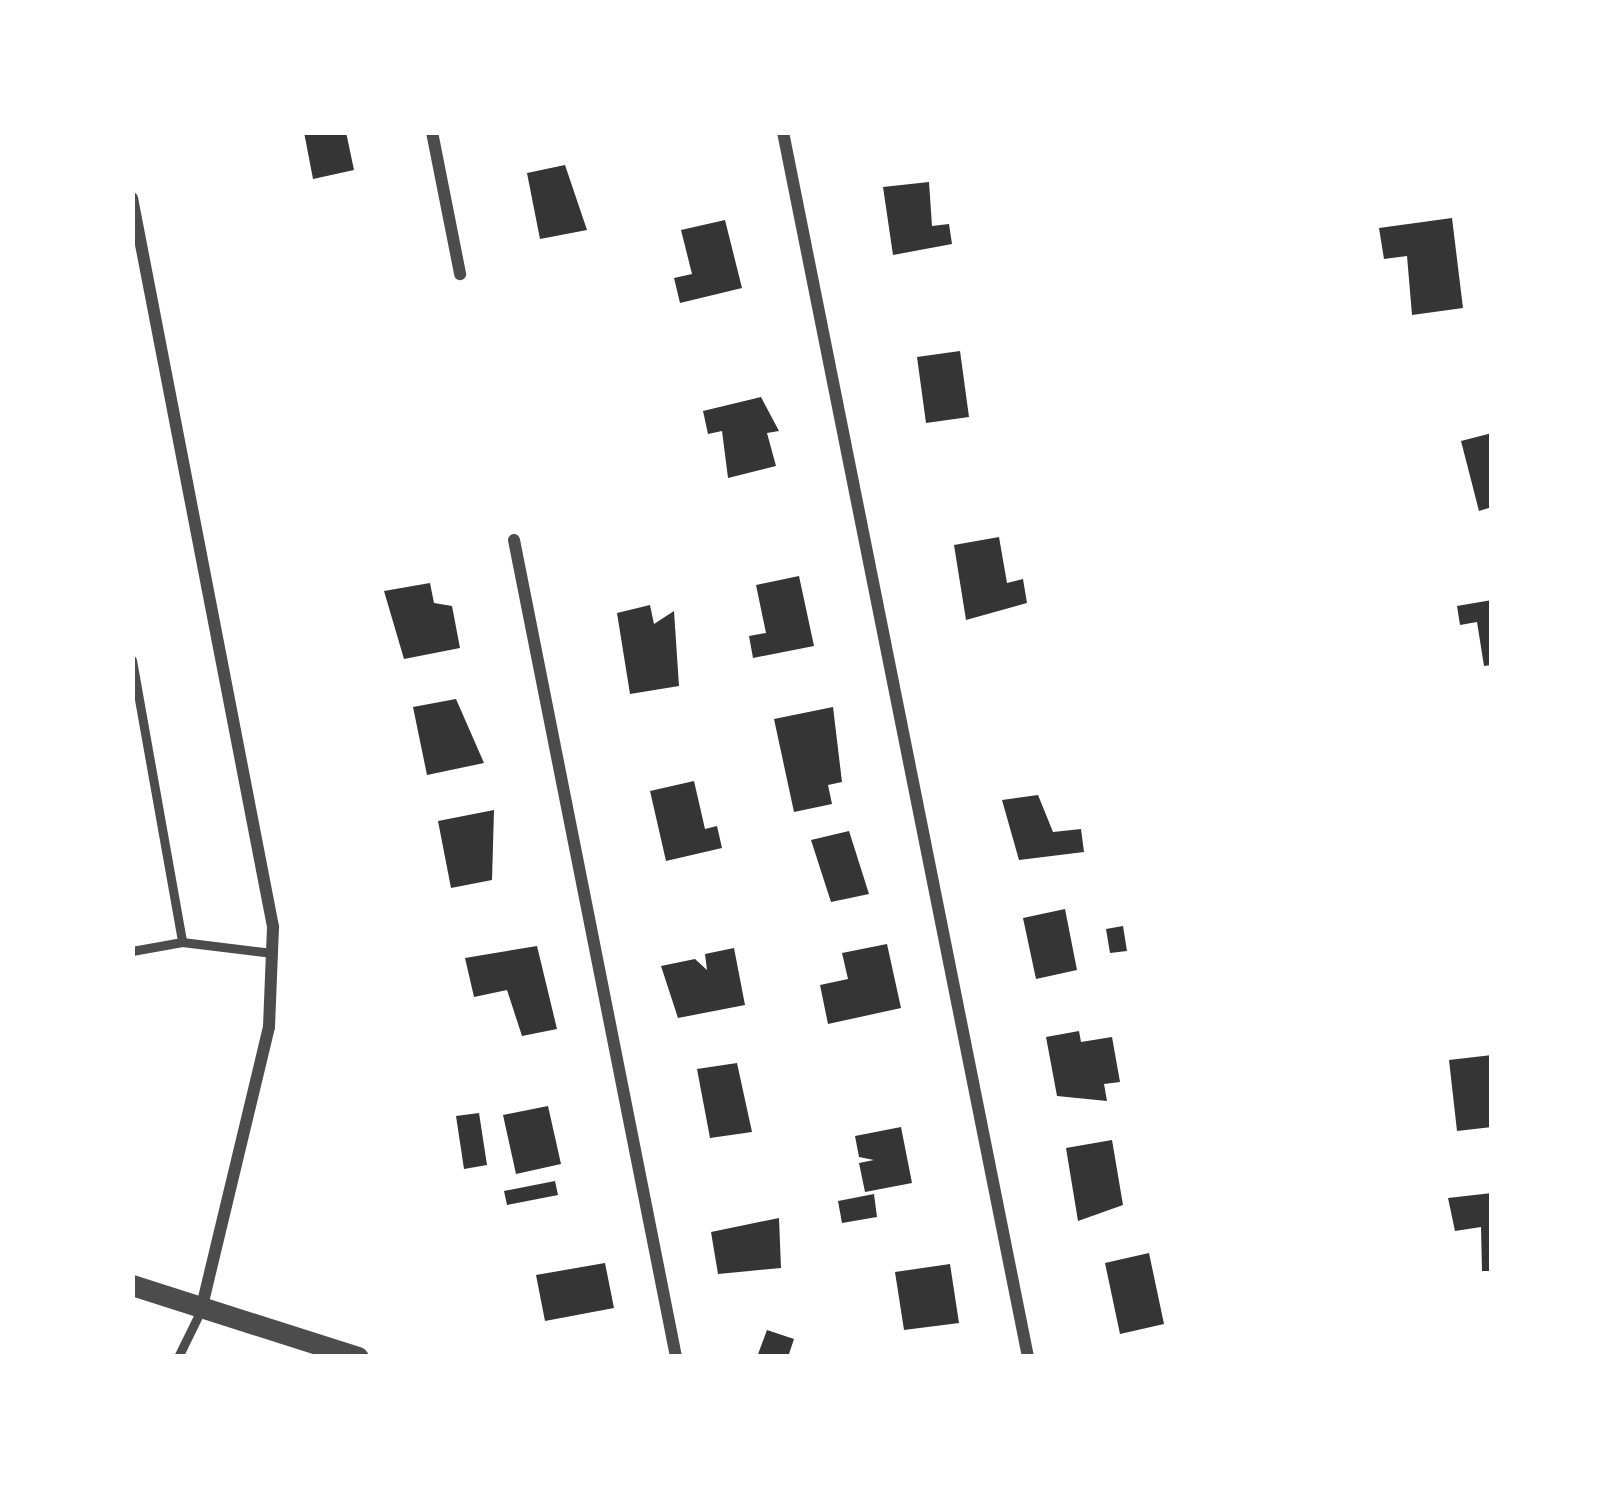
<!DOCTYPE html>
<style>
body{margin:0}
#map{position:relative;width:1624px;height:1489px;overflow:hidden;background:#fff;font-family:"Archivo Narrow",sans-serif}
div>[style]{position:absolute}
.building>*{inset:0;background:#353535}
.service>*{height:9px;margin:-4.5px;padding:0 4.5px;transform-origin:4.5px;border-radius:4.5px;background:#4c4c4c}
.minor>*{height:12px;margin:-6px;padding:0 6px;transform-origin:6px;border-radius:6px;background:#4c4c4c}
.tertiary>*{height:21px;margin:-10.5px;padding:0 10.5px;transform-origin:10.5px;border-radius:10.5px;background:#4c4c4c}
span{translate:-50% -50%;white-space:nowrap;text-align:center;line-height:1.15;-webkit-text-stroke:9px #fff;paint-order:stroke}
.frame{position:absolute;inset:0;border:135px solid #fff;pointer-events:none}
</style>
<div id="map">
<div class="building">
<i style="clip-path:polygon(304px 132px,346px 132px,354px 170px,313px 179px)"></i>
<i style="clip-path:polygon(565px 165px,587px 230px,540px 239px,527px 173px)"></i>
<i style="clip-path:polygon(929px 182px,932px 226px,949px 224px,952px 244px,893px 255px,883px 187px)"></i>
<i style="clip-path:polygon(1452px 218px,1463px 308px,1412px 315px,1407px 256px,1384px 259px,1379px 228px)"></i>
<i style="clip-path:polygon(725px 220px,742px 288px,680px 303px,674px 278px,692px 274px,681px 230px)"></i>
<i style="clip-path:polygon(960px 351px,969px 417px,926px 423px,917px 357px)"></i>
<i style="clip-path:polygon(761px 397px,779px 431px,767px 433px,776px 466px,728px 478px,722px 431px,708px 434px,703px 411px)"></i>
<i style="clip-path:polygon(1492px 433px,1492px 507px,1479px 511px,1461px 441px)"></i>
<i style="clip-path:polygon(999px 537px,1007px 583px,1023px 579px,1027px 603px,966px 620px,954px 545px)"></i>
<i style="clip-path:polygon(799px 576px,814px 646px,753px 658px,749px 636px,766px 633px,756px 585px)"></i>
<i style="clip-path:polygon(430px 583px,434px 603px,452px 606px,460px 648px,404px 659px,384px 591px)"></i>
<i style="clip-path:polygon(1492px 600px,1492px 665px,1484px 666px,1477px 622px,1460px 625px,1457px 606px)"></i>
<i style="clip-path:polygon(650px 605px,654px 624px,674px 611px,679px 686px,630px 694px,617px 613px)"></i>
<i style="clip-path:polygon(456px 699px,484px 763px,427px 775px,413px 707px)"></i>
<i style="clip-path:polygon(833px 707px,842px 782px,828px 785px,832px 804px,794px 812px,774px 719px)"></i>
<i style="clip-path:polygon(694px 781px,705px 829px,717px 826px,722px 848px,666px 861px,650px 791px)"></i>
<i style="clip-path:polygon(1038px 795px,1053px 832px,1081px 829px,1084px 852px,1019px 860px,1002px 800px)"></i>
<i style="clip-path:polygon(494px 810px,492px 880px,451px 888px,438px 821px)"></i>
<i style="clip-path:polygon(849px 831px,869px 894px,831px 902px,811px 840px)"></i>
<i style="clip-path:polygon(1065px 909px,1077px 970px,1036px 979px,1023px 918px)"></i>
<i style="clip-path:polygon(1123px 926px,1127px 951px,1110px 953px,1106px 929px)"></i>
<i style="clip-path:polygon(887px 944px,901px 1008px,828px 1024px,820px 985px,848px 979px,842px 953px)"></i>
<i style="clip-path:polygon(537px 946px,557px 1029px,522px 1036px,507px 990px,474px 997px,465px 958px)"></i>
<i style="clip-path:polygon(734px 948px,745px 1005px,678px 1018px,661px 966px,695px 959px,707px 970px,705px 954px)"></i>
<i style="clip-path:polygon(1079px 1031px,1081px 1042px,1112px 1037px,1120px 1082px,1104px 1084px,1107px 1101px,1057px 1096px,1046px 1037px)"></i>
<i style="clip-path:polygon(1492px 1055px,1492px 1127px,1457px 1131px,1449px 1060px)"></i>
<i style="clip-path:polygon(737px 1063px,752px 1132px,710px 1138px,697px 1069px)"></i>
<i style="clip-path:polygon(548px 1106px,561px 1164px,516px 1174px,503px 1115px)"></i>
<i style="clip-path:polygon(479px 1113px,487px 1165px,464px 1169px,456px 1116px)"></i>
<i style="clip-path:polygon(901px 1127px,912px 1183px,865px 1192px,859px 1163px,874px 1160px,859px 1157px,855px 1136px)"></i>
<i style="clip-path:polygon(1112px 1140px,1123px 1205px,1078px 1221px,1066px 1148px)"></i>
<i style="clip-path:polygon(555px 1181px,558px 1195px,507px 1205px,504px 1191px)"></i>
<i style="clip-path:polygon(1492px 1193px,1492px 1271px,1482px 1271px,1481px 1227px,1455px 1231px,1448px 1198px)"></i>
<i style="clip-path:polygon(874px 1194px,877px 1217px,842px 1223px,838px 1201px)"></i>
<i style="clip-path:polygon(779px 1218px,781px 1268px,718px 1274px,711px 1232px)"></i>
<i style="clip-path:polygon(1149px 1253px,1164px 1324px,1120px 1334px,1105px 1263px)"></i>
<i style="clip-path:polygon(605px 1263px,614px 1308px,545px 1321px,536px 1275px)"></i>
<i style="clip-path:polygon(950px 1264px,959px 1323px,904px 1330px,895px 1272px)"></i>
<i style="clip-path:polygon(767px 1330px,794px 1339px,788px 1357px,757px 1357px)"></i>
</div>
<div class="service">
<i style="left:132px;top:660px;width:286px;rotate:79.9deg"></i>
<i style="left:182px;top:942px;width:91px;rotate:7deg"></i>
<i style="left:132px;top:951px;width:51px;rotate:-10.2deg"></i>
<i style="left:178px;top:1357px;width:55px;rotate:-63.9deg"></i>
</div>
<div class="minor">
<i style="left:432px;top:132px;width:145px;rotate:78.8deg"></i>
<i style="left:783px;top:132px;width:1249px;rotate:78.69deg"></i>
<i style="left:132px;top:198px;width:743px;rotate:79.05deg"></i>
<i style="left:273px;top:927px;width:100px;rotate:92.3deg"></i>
<i style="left:269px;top:1027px;width:288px;rotate:103.5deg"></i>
<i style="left:514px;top:540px;width:833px;rotate:78.78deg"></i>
</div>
<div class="tertiary">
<i style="left:132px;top:1285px;width:237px;rotate:17.7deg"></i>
</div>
<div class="frame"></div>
</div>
